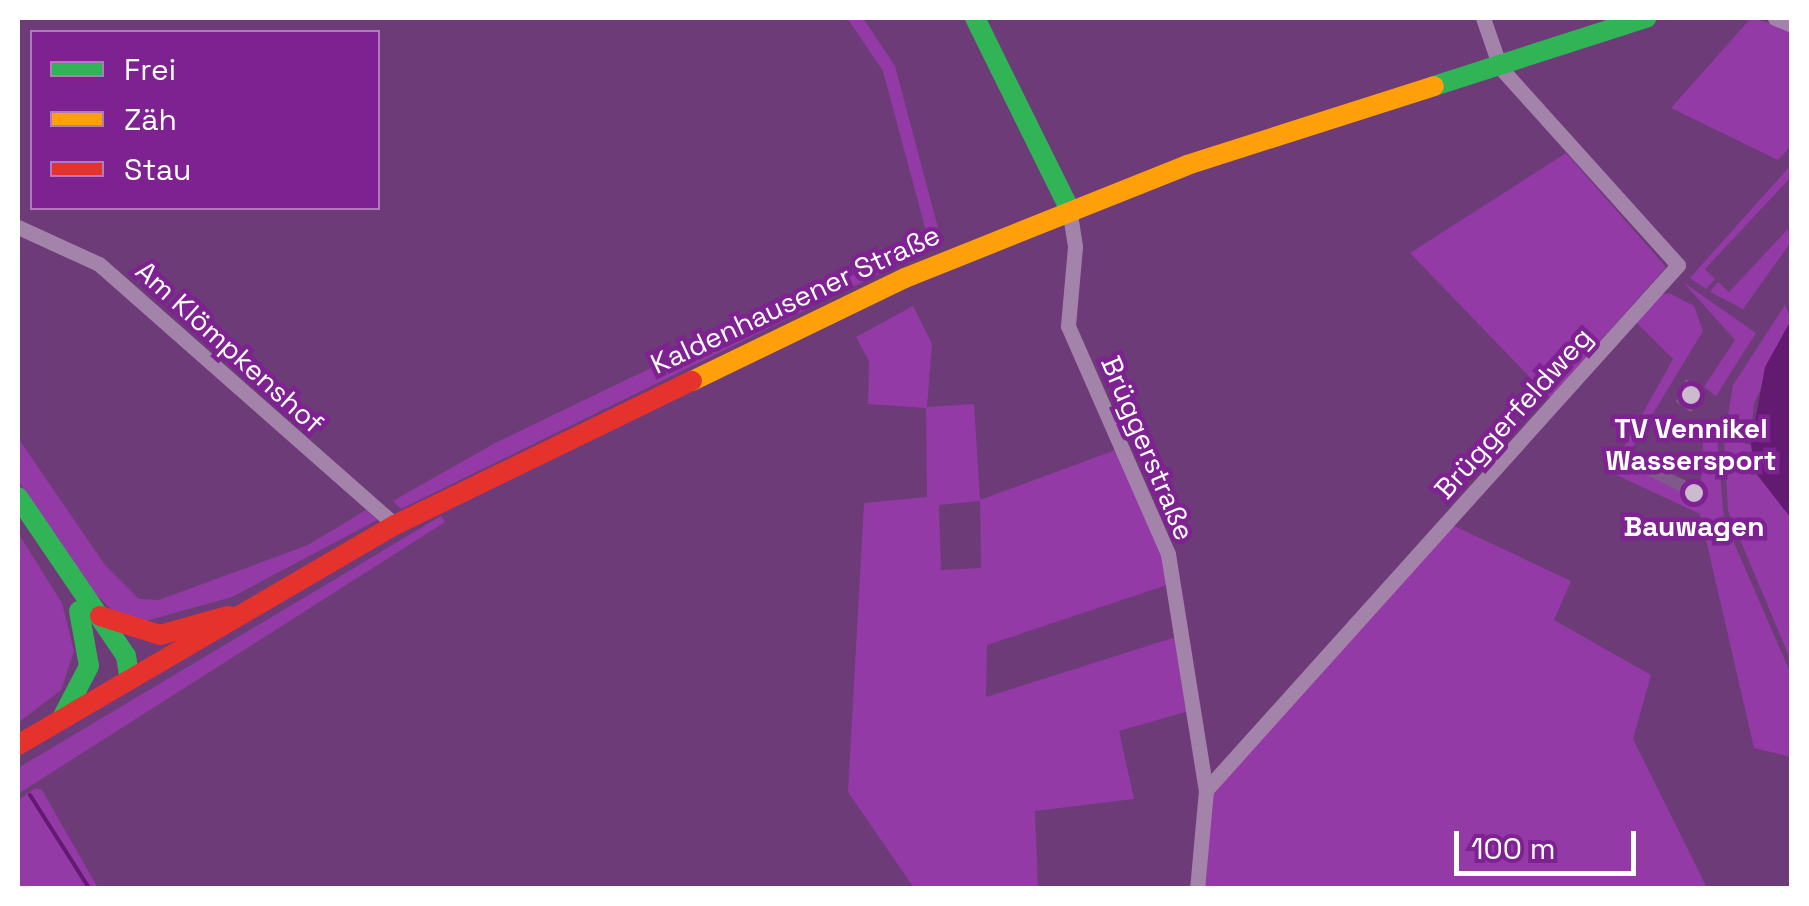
<!DOCTYPE html>
<meta charset="utf-8">
<style>
body{margin:0}
#map{position:relative;width:1809px;height:906px;overflow:hidden;background:#6d3b77;font-family:"Space Grotesk",sans-serif}
div>[style]{position:absolute}
.green>*{inset:0;background:#933aa7}
.water>*{inset:0;background:#621b70}
.stream>*{height:4px;margin:-2px;padding:0 2px;transform-origin:2px;border-radius:2px;background:#621b70}
.building>*{inset:0;background:#805988}
.street>*{height:15px;margin:-7.5px;padding:0 7.5px;transform-origin:7.5px;border-radius:7.5px;background:#a483aa}
.fast>*{height:20px;margin:-10px;padding:0 10px;transform-origin:10px;border-radius:10px;background:#30b455}
.slow>*{height:20px;margin:-10px;padding:0 10px;transform-origin:10px;border-radius:10px;background:#ff9f0a}
.jam>*{height:20px;margin:-10px;padding:0 10px;transform-origin:10px;border-radius:10px;background:#e5322d}
.dots>*{width:28px;height:28px;translate:-50% -50%;box-sizing:border-box;border:5px solid #7d2290;border-radius:50%}
span{translate:-50% -50%;white-space:nowrap;text-align:center;line-height:1.15;-webkit-text-stroke:9px #7d2290;paint-order:stroke}
.street-label{font-size:28px;color:#fff}
.poi-label{font-size:28px;color:#fff;font-weight:700}
.frame{position:absolute;inset:0;border:20px solid #fff;pointer-events:none}
.legend{position:absolute;left:30px;top:30px;width:350px;height:180px;box-sizing:border-box;background:#7d2290;border:2px solid #b17abc;margin:0;padding:12px 18px;list-style:none;font-size:30px;color:#fff}
.legend li{display:flex;align-items:center;gap:20px;height:50px}
.legend b{width:50px;border:2px solid #b17abc}
.scale{position:absolute;left:1454px;top:831px;width:182px;height:45px;box-sizing:border-box;border:5px solid #fff;border-top:0;padding-left:12px;font-size:30px;line-height:35px;white-space:nowrap;color:#fff;-webkit-text-stroke:8px #7d2290;paint-order:stroke}
</style>
<div id="map">
<div class="green">
<i style="clip-path:polygon(847px 18px,863px 18px,895px 66px,942px 243px,401px 509px,393px 501px,495px 443px,927px 235px,883px 71px)"></i>
<i style="clip-path:polygon(1751px 18px,1791px 29px,1791px 146px,1778px 160px,1671px 108px)"></i>
<i style="clip-path:polygon(1566px 153px,1666px 267px,1550px 398px,1410px 253px)"></i>
<i style="clip-path:polygon(1791px 165px,1791px 177px,1705px 269px,1715px 279px,1706px 289px,1690px 278px)"></i>
<i style="clip-path:polygon(1788px 229px,1791px 242px,1743px 309px,1710px 292px,1718px 282px,1729px 292px)"></i>
<i style="clip-path:polygon(1683px 282px,1756px 333px,1716px 396px,1704px 387px,1735px 340px)"></i>
<i style="clip-path:polygon(1669px 293px,1694px 306px,1703px 331px,1623px 463px,1700px 500px,1704px 425px,1717px 437px,1724px 520px,1703px 525px,1700px 514px,1610px 472px,1673px 359px,1634px 320px,1652px 297px)"></i>
<i style="clip-path:polygon(1785px 305px,1791px 320px,1754px 404px,1751px 434px,1739px 432px,1727px 422px,1733px 385px)"></i>
<i style="clip-path:polygon(evenodd,913px 306px,932px 344px,927px 407px,974px 404px,980px 500px,1118px 449px,1162px 551px,1167px 585px,987px 645px,986px 697px,1176px 637px,1189px 711px,1119px 731px,1134px 799px,1035px 811px,1038px 888px,914px 888px,848px 792px,864px 503px,927px 497px,926px 408px,868px 404px,869px 361px,856px 337px,913px 306px,980px 501px,981px 568px,941px 570px,939px 505px,980px 501px)"></i>
<i style="clip-path:polygon(18px 438px,105px 565px,139px 599px,159px 600px,308px 545px,366px 510px,377px 520px,232px 597px,142px 622px,117px 615px,81px 580px,18px 480px)"></i>
<i style="clip-path:polygon(1724px 438px,1751px 445px,1755px 472px,1791px 518px,1791px 661px,1728px 511px)"></i>
<i style="clip-path:polygon(441px 516px,445px 522px,18px 794px,18px 768px)"></i>
<i style="clip-path:polygon(1454px 526px,1571px 581px,1554px 620px,1651px 675px,1633px 739px,1707px 888px,1203px 888px,1210px 792px)"></i>
<i style="clip-path:polygon(1727px 527px,1791px 674px,1791px 757px,1754px 748px,1704px 531px)"></i>
<i style="clip-path:polygon(18px 533px,62px 603px,74px 651px,61px 690px,18px 723px)"></i>
<i style="clip-path:polygon(36px 788px,42px 790px,98px 888px,18px 888px,18px 800px)"></i>
</div>
<div class="water">
<i style="clip-path:polygon(1791px 320px,1791px 518px,1755px 472px,1751px 444px,1765px 367px)"></i>
</div>
<div class="stream">
<i style="left:30px;top:795px;width:110px;rotate:57.6deg"></i>
</div>
<div class="building">
<i style="clip-path:polygon(1686px 379px,1704px 391px,1691px 412px,1676px 402px)"></i>
<i style="clip-path:polygon(1630px 454px,1699px 487px,1699px 501px,1625px 464px)"></i>
</div>
<div class="street">
<i style="left:1775px;top:18px;width:18px;rotate:22deg"></i>
<i style="left:1069px;top:208px;width:39px;rotate:81deg"></i>
<i style="left:1075px;top:247px;width:79px;rotate:95.1deg"></i>
<i style="left:1068px;top:326px;width:249px;rotate:66.3deg"></i>
<i style="left:1168px;top:554px;width:239px;rotate:80.9deg"></i>
<i style="left:1206px;top:790px;width:98px;rotate:95.2deg"></i>
<i style="left:18px;top:227px;width:89px;rotate:24.6deg"></i>
<i style="left:99px;top:264px;width:395px;rotate:41.4deg"></i>
<i style="left:1206px;top:790px;width:706px;rotate:-48.04deg"></i>
<i style="left:1678px;top:265px;width:266px;rotate:-132deg"></i>
<i style="left:1500px;top:67px;width:52px;rotate:-109.1deg"></i>
</div>
<div class="fast">
<i style="left:975px;top:18px;width:212px;rotate:63.7deg"></i>
<i style="left:1434px;top:86px;width:223px;rotate:-17.8deg"></i>
<i style="left:18px;top:497px;width:192px;rotate:55.8deg"></i>
<i style="left:126px;top:656px;width:19px;rotate:81deg"></i>
<i style="left:63px;top:716px;width:56px;rotate:-62.5deg"></i>
<i style="left:89px;top:666px;width:56px;rotate:-100.3deg"></i>
</div>
<div class="slow">
<i style="left:692px;top:381px;width:237px;rotate:-25.8deg"></i>
<i style="left:905px;top:278px;width:304px;rotate:-21.8deg"></i>
<i style="left:1187px;top:165px;width:259px;rotate:-17.7deg"></i>
</div>
<div class="jam">
<i style="left:100px;top:616px;width:63px;rotate:17.6deg"></i>
<i style="left:160px;top:635px;width:71px;rotate:-15.6deg"></i>
<i style="left:18px;top:745px;width:436px;rotate:-30.3deg"></i>
<i style="left:395px;top:525px;width:330px;rotate:-25.9deg"></i>
</div>
<div class="dots">
<i style="left:1691px;top:395px;background:#ccbacf"></i>
<i style="left:1694px;top:493px;background:#ccbacf"></i>
</div>
<div class="street-label">
<span style="left:795px;top:299px;rotate:-25deg">Kaldenhausener Straße</span>
<span style="left:230px;top:347px;rotate:42deg">Am Klömpkenshof</span>
<span style="left:1513px;top:413px;rotate:-48deg">Brüggerfeldweg</span>
<span style="left:1148px;top:448px;rotate:67deg">Brüggerstraße</span>
</div>
<div class="poi-label">
<span style="left:1691px;top:444px">TV Vennikel<br>Wassersport</span>
<span style="left:1694px;top:526px">Bauwagen</span>
</div>
<div class="frame"></div>
<ul class="legend">
<li><b style="height:12px;background:#30b455"></b>Frei</li>
<li><b style="height:12px;background:#ff9f0a"></b>Zäh</li>
<li><b style="height:12px;background:#e5322d"></b>Stau</li>
</ul>
<div class="scale">100 m</div>
</div>
